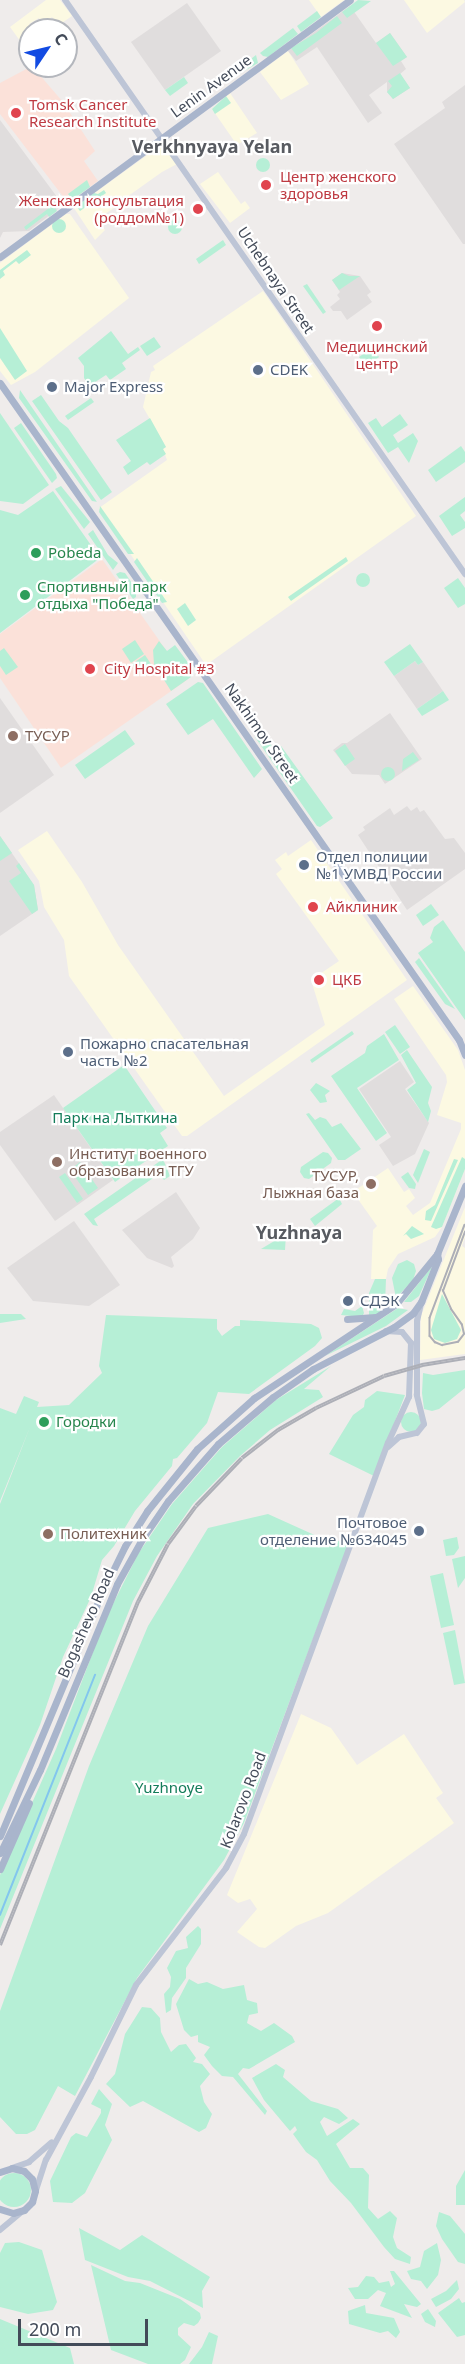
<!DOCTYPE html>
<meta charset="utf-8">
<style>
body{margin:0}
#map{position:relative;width:465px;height:2364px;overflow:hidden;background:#efeceb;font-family:"Noto Sans",sans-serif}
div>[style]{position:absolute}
.commercial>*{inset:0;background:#fcf9e2}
.education>*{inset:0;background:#e0dddd}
.medical>*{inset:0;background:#fbe1d9}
.green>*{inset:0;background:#b6efd6}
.round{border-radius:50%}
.stream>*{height:1.5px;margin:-0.75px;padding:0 0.75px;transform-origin:0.75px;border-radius:0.75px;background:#82c6ee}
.secondary>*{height:6px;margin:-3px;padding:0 3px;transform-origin:3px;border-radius:3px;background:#bdc5d6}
.primary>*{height:7px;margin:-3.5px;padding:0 3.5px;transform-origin:3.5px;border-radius:3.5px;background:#a9b5cc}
.tram>*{height:1.5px;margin:-0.75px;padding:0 0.75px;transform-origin:0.75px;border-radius:0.75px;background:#adafb7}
.rail>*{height:4px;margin-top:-2px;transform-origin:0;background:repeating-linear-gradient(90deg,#fff 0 4.5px,#adafb7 0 9px);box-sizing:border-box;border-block:2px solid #adafb7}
.dots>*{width:16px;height:16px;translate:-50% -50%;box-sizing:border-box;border:3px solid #fff;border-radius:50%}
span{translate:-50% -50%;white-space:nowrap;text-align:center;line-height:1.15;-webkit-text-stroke:4.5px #fff;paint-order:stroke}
.street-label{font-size:15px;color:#434b59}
.health-label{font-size:15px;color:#be3a42}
.left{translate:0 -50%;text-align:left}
.right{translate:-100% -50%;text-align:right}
.service-label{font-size:15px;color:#4e5e75}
.leisure-label{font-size:15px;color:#27864d}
.education-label{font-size:15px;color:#785e54}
.park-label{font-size:15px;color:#137c59}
.quarter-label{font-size:18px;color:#585b61;font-weight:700}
.north{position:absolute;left:18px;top:18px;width:60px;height:60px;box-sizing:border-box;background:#fff;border:2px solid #b4b7bd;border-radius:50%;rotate:55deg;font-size:16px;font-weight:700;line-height:24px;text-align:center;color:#434b59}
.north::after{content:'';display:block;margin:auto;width:21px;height:27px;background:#124be2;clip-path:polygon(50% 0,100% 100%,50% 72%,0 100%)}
.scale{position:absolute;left:18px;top:2319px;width:130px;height:27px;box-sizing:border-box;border:3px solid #434b59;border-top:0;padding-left:8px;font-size:18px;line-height:21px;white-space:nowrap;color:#434b59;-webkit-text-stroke:4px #fff;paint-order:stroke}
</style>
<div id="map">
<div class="commercial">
<i style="clip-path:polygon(46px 0,60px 0,72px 16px,56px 27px,58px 25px,52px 17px,43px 25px,39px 18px,29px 24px,33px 30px,30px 30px,30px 46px,26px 49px,10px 27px)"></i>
<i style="clip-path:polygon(309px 0,344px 0,321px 17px)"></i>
<i style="clip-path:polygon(404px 0,464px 0,465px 2px,427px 33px)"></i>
<i style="clip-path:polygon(288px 51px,309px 84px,281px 100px,260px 72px)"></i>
<i style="clip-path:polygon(230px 93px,257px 133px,237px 145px,212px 109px)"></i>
<i style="clip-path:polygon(161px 145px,177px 164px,162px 172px,124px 199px,125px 201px,97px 219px,105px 230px,95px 240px,74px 208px)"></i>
<i style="clip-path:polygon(218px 172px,241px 204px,245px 201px,250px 208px,230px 223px,200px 184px)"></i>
<i style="clip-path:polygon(66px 214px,70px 214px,129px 298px,35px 372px,11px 385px,0 371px,0 263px)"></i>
<i style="clip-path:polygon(263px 291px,416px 516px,206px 665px,99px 508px,167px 460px,163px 449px,166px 447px,143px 407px,151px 372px,155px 370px,153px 366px)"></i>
<i style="clip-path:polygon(47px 831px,82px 882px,118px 945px,224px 1096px,325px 1025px,311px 980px,339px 961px,276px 874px,282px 869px,275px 860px,286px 852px,288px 856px,311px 840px,407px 980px,187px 1136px,182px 1136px,69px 976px,64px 940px,44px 907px,39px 881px,18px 850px)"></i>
<i style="clip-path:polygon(413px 986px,458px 1050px,465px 1070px,465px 1169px,442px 1227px,435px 1237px,398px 1254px,388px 1269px,386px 1279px,371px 1279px,373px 1230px,377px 1226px,355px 1195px,357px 1189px,388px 1168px,404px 1192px,409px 1189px,415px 1198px,406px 1206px,413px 1215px,430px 1203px,461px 1129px,461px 1123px,437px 1115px,447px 1082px,446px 1075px,394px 999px)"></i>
<i style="clip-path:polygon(465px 1207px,465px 1237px,462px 1246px,465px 1248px,465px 1354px,420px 1360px,421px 1316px)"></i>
<i style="clip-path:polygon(301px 1714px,331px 1728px,357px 1765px,404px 1734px,443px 1793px,436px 1798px,454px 1823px,328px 1913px,296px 1926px,265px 1948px,259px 1947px,237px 1932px,257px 1909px,250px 1899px,238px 1903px,227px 1895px)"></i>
</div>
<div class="education">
<i style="clip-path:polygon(187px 3px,221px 51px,165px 90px,131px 42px)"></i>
<i style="clip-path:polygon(350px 6px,376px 43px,390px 33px,407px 57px,401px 61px,406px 69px,400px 74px,410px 88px,393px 99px,387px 92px,387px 82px,369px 95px,382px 113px,368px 123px,317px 47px,296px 61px,288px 51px)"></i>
<i style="clip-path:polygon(465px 85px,465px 244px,463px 244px,394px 144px,445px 108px,442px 102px)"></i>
<i style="clip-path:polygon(0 120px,63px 205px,29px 231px,3px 232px,0 238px)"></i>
<i style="clip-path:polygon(342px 273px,360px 276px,371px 292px,367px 295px,372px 302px,347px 320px,341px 311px,333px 311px,330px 307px,340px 299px,337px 295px,340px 292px,332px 280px)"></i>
<i style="clip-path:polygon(415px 661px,418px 665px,423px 662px,443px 691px,417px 709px,394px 676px)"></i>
<i style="clip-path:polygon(0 698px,54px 775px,0 813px)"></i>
<i style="clip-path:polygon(390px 713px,422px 759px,385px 784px,379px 775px,352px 774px,333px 750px,342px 743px,347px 743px)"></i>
<i style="clip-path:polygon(407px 806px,411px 811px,417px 807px,420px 812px,424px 810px,445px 839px,454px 838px,465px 853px,465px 869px,407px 910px,358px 835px,365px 830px,363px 827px,390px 808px,394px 815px)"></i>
<i style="clip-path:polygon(0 836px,34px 885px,38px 910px,0 936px)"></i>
<i style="clip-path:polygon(400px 1061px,414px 1082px,405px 1089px,429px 1123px,415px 1154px,393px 1166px,379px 1145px,391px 1137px,359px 1089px)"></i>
<i style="clip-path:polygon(54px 1095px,113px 1180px,55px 1221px,0 1145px,0 1132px)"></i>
<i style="clip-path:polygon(176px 1192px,200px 1228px,193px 1239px,171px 1257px,174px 1266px,172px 1268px,147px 1258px,122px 1230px)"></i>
<i style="clip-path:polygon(74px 1221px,120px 1285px,89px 1306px,33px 1301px,7px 1268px)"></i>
</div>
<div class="medical">
<i style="clip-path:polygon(32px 66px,63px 102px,95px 151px,84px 161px,98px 181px,68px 203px,0 114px,0 83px)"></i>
<i style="clip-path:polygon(102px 559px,187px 680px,61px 768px,0 678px,0 634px)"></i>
</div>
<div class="green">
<i style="clip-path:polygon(358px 0,371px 1px,347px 18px,342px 12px)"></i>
<i style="clip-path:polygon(317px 11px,321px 17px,301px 32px,297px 26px)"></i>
<i style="clip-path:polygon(337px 16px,342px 23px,297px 56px,291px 48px,316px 33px)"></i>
<i style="clip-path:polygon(293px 28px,298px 34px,268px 57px,263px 56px,260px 53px)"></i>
<i style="clip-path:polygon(390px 33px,407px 57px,393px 66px,376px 43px)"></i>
<i style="clip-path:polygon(256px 55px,258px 63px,237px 75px,234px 72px)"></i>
<i style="clip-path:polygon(400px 73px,410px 88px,393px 99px,387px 92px,392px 86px,388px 81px)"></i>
<i style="clip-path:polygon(184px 77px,188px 83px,170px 96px,165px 90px)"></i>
<i style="clip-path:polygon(226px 96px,231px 103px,215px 114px,212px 109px)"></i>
<i class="round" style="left:256px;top:158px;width:14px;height:14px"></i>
<i style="clip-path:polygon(87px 180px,90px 187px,72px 200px,68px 194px)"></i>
<i style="clip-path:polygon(104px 190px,106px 193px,80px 211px,76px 206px,94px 193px,98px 194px)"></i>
<i style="clip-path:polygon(53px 205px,57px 211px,49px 217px,47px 214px,26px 230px,24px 227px)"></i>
<i class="round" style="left:52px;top:219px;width:14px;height:14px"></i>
<i class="round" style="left:168px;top:220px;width:14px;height:14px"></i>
<i style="clip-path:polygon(223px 240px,226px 245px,199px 264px,196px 259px)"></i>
<i style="clip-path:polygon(27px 250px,31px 255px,19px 264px,16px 261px,3px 271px,5px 275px,0 279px,0 270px)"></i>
<i style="clip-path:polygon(342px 273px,349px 276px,360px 276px,339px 290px,332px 280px)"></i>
<i style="clip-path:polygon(307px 284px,326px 312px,323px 314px,303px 286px)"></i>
<i style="clip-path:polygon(0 328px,27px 371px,15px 380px,0 358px)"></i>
<i style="clip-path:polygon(111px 331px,128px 354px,138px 347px,140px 350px,122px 363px,126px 369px,110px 380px,106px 375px,89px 386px,84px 378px,84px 366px,78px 358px)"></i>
<i style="clip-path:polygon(154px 337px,161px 347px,147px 356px,140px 346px)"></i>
<i style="clip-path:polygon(372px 348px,379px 357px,366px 367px,359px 357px)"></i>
<i style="clip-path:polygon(20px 390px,97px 502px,98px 502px,92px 501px,19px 398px)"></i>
<i style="clip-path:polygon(41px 395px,59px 421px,68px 428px,112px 492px,101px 500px,32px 401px)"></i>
<i style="clip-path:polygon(91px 398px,94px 402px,68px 420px,65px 416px)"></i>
<i style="clip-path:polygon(0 413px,49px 485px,23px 504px,0 501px)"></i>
<i style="clip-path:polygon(400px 414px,408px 425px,393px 435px,398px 443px,413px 433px,418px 441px,409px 463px,398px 447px,388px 453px,368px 423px,376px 418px,382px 427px)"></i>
<i style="clip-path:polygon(150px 418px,166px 447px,163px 449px,166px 454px,150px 465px,147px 462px,128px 475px,123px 467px,131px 461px,116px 440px)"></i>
<i style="clip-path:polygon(21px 423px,56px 474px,57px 478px,52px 483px,14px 428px)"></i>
<i style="clip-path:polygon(461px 446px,465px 452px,465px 462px,436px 482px,428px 470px)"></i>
<i style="clip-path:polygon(61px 486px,90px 522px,84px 529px,55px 489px)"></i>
<i style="clip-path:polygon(53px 491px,100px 558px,0 633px,0 510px,18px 515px)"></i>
<i style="clip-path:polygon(465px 497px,465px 511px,460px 515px,465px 522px,465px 528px,452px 536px,439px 516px)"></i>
<i style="clip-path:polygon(100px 506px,134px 554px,128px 554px,99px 512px)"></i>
<i style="clip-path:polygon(93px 530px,108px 555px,118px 563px,113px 570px,88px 534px)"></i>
<i style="clip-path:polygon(346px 557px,348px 561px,291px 601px,288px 597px)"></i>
<i style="clip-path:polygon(137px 558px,167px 602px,162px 603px,134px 562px)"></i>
<i style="clip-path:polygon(120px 572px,125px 573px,136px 589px,136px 597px,133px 599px,116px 574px)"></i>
<i class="round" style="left:356px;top:573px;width:14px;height:14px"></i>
<i style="clip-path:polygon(458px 578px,465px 588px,465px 604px,458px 608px,444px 588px)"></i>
<i style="clip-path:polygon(185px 603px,196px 620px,188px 626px,177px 609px)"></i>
<i style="clip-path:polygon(135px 640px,144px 654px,131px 663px,122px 649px)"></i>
<i style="clip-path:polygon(159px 641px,167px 651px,175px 645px,192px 668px,187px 671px,191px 677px,171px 691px,154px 664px,153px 650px)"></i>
<i style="clip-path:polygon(410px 644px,423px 662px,418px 665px,415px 661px,394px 676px,384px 662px)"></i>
<i style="clip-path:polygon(4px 648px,18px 667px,6px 675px,0 666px,0 651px)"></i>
<i style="clip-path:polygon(145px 655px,151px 664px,138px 673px,132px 664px)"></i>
<i style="clip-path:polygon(198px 682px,203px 683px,262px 769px,254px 778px,213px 719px,188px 735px,166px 704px)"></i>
<i style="clip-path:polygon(443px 691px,449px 700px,422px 716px,417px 709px)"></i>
<i style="clip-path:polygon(125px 730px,135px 744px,85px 779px,75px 765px)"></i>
<i style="clip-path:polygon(262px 732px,272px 746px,281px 746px,333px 818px,320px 827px,317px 826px,255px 737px)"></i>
<i style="clip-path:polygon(345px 744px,355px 759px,345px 766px,335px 751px)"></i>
<i style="clip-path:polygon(413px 752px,419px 760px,402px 771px,403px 759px)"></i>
<i class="round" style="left:381px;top:767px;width:14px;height:14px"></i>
<i style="clip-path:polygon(0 836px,12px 853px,0 861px)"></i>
<i style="clip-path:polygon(19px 863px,34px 885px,38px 910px,32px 914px,9px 881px,21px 873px,16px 866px)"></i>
<i style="clip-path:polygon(431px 904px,439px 915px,423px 926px,416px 915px)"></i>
<i style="clip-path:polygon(443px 920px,465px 952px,465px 1020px,418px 953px,433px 942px,430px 938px,434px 927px)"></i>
<i style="clip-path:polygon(419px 958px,455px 1009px,445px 1004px,415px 962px)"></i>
<i style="clip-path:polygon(395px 1025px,410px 1047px,400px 1054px,385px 1032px)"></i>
<i style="clip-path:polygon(352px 1031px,354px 1034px,312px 1063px,310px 1060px)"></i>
<i style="clip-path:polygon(384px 1034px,399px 1060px,357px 1088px,387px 1133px,376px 1141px,331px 1076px,365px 1053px,367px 1046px)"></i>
<i style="clip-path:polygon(407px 1050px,432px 1087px,428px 1103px,431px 1111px,428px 1122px,407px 1090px,416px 1083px,401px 1055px)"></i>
<i style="clip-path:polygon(124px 1065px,167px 1128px,160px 1133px,168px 1146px,115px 1182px,63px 1108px)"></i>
<i style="clip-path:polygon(316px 1083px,330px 1091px,325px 1095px,327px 1102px,320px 1103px,310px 1090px)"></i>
<i style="clip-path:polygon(309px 1113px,315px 1120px,320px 1117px,326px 1119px,332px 1127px,341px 1123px,361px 1149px,345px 1160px,338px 1160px,306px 1114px)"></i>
<i style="clip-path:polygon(424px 1149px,430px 1152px,418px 1183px,413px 1175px)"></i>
<i style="clip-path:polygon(323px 1152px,328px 1153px,332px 1158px,331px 1163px,309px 1179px,304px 1178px,300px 1172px,301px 1167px)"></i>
<i style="clip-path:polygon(462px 1157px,465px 1159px,465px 1169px,442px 1227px,436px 1229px,431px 1227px)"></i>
<i style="clip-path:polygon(163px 1159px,170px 1176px,164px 1180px,159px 1174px,94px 1219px,98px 1226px,93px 1225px,84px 1214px)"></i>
<i style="clip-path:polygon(454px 1159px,458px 1160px,431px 1221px,425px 1220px,426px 1211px,435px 1205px)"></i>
<i style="clip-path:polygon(80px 1162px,98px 1188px,88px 1195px,70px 1170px)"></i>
<i style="clip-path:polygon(408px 1172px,416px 1184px,415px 1189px,409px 1188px,401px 1177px)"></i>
<i style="clip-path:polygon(65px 1173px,83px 1199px,77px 1203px,59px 1177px)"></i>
<i style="clip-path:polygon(339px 1198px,342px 1204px,315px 1226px,310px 1219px)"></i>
<i style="clip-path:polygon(412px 1226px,424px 1234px,411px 1239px,406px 1234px,403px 1236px)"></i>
<i style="clip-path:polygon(286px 1234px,285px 1250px,261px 1249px)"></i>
<i style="clip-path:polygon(407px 1260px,414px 1264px,416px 1271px,413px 1280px,396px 1298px,392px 1278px,398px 1264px)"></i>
<i style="clip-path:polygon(433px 1265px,419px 1296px,411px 1302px,404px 1302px)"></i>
<i style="clip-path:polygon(375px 1279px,386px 1279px,385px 1304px,378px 1314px,369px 1315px,369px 1293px)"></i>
<i style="clip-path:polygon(442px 1294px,461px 1330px,457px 1339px,445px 1343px,434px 1339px,431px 1330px)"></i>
<i style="clip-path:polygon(362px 1306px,364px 1313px,362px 1317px,341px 1315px,344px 1309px,355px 1311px)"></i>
<i style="clip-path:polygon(398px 1308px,408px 1310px,386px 1326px,325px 1356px)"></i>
<i style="clip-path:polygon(0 1314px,21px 1314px,26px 1319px,0 1323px)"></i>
<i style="clip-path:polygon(106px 1315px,217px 1319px,217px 1329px,222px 1336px,235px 1326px,240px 1326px,240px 1320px,311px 1324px,319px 1328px,322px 1338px,315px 1346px,249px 1394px,218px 1392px,207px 1423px,177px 1458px,173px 1459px,172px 1466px,135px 1511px,114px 1546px,102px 1560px,91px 1597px,63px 1657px,40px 1725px,0 1814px,0 1504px,30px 1427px,0 1501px,0 1408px,16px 1414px,24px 1396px,39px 1402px,37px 1407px,69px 1405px,102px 1373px,99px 1366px)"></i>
<i style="clip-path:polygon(331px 1366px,304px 1389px,319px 1390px,323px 1397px,270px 1430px,240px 1456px,193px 1504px,157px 1556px,133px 1601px,0 1929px,0 1875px,56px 1749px,106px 1618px,138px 1554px,172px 1504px,222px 1447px,276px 1400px)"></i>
<i style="clip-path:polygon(465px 1370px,465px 1388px,439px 1409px,432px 1411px,424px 1409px,422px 1393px,423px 1373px,433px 1375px)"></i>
<i style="clip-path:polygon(377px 1391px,405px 1395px,374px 1476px,329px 1454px,353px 1415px,364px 1407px,365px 1400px)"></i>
<i class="round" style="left:401px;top:1412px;width:20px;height:20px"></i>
<i style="clip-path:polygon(268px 1514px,330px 1542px,350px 1540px,244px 1823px,224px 1860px,137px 1978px,75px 2096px,58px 2086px,35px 2130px,27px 2134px,16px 2134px,0 2117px,0 2011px,89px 1766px,148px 1626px,208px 1528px)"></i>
<i style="clip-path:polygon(457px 1537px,459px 1548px,454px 1555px,446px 1556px,443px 1540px)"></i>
<i style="clip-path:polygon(465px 1556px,465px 1578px,458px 1588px,452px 1559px)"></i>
<i style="clip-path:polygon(443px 1573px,454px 1625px,441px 1628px,430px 1576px)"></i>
<i style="clip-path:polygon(455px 1630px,465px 1683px,454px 1685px,443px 1633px)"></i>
<i style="clip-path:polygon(198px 1926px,201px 1929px,201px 1944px,186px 1968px,186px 1978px,172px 1998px,171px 2010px,166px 2013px,164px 1994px,170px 1987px,171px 1977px,167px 1968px,176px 1951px,188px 1948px,186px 1937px)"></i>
<i style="clip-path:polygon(189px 1979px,198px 1984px,207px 1982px,223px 1989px,244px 1985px,247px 2000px,257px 2003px,258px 2013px,249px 2015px,247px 2023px,261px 2031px,274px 2023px,292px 2036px,295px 2042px,249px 2069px,243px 2068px,238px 2074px,267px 2111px,265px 2115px,233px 2077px,222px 2076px,212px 2066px,204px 2055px,210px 2047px,198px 2042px,198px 2035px,191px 2037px,184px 2030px,176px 2004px)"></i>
<i style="clip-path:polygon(142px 2007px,151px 2008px,160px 2018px,161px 2032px,171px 2052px,179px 2045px,186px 2044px,196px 2058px,193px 2062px,202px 2064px,210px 2074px,200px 2086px,204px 2102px,212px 2114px,206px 2128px,199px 2132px,143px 2101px,130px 2107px,106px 2084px,115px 2074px,125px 2034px)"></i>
<i style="clip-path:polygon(276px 2064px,285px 2070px,283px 2077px,311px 2101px,338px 2109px,348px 2118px,339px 2124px,324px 2117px,320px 2122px,327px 2136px,353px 2119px,360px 2124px,336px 2144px,350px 2168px,363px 2168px,369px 2175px,368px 2208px,378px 2219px,390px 2211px,397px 2218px,393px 2237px,397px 2248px,411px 2257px,410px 2264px,395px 2259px,384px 2247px,351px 2203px,330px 2181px,317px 2160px,306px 2152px,293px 2134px,297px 2130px,295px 2126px,290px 2131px,264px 2100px,252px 2078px)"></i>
<i style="clip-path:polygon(99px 2089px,112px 2104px,105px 2125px,112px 2140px,85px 2193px,72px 2203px,53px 2202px,50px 2181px,71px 2137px,76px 2133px,87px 2137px,101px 2113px,101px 2109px,91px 2104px)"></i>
<i style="clip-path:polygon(465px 2170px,465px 2205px,456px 2205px,456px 2186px)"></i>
<i class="round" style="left:-3px;top:2173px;width:34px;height:34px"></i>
<i style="clip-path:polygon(439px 2212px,450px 2216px,465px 2234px,465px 2264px,458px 2262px,442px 2239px,436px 2226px)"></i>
<i style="clip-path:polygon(79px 2228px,120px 2250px,142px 2235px,210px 2277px,202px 2291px,203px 2308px,150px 2281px,128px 2277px,85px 2260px)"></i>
<i style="clip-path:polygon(19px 2242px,42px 2250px,57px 2302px,53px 2310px,28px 2314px,0 2307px,0 2253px,5px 2243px)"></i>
<i style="clip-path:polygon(437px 2243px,441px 2260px,438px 2275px,427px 2289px,421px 2281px,411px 2279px,407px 2271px,420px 2267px,424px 2251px)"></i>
<i style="clip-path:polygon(91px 2265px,125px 2281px,140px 2283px,180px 2299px,200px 2313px,201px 2318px,198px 2323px,194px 2326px,184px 2323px,178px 2328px,178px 2335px,191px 2347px,185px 2360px,180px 2364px,148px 2364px,111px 2350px)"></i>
<i style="clip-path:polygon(390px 2271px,394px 2271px,421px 2304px,417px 2307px,404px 2304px,412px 2318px,380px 2306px,386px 2293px,378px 2290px,368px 2299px,355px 2299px,348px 2288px,358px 2287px,366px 2276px,374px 2277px,379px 2283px,389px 2281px,391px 2287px,395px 2284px)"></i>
<i style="clip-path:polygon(457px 2280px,459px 2289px,451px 2299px,436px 2307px,431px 2299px,446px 2291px)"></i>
<i style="clip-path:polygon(459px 2298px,462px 2303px,465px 2302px,465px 2335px,457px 2337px,438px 2313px)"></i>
<i style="clip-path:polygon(365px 2305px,366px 2313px,394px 2318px,400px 2332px,396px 2338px,388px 2331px,380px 2333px,349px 2324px,348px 2311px)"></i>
<i style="clip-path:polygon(428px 2309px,436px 2321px,435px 2327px,425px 2322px,421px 2314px)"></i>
<i style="clip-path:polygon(0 2319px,70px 2348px,74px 2364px,0 2364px)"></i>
<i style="clip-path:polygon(209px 2332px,218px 2336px,212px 2364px,189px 2364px,202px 2347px)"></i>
</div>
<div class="stream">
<i style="left:0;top:1915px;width:258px;rotate:-68.4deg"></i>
</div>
<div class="secondary">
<i style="left:65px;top:0;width:700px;rotate:55.13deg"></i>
<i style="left:388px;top:1447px;width:15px;rotate:-42deg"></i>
<i style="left:399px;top:1437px;width:18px;rotate:-13deg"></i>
<i style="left:417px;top:1433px;width:11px;rotate:-52deg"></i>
<i style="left:424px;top:1424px;width:30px;rotate:-104deg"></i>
<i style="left:417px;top:1395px;width:74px;rotate:-90deg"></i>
<i style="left:417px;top:1321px;width:18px;rotate:-77deg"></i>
<i style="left:12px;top:2168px;width:18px;rotate:-19deg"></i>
<i style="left:29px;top:2162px;width:30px;rotate:-41deg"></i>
<i style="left:36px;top:2190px;width:32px;rotate:-72deg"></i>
<i style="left:46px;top:2160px;width:94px;rotate:-61.5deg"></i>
<i style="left:91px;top:2077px;width:102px;rotate:-63.9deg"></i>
<i style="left:136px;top:1985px;width:148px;rotate:-52.4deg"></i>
<i style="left:226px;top:1868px;width:38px;rotate:-62deg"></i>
<i style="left:244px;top:1834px;width:417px;rotate:-69.8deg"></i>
<i style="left:388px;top:1443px;width:51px;rotate:-65.5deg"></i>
<i style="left:409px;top:1397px;width:54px;rotate:-87.9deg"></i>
<i style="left:411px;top:1343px;width:14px;rotate:-129deg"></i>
<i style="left:402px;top:1332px;width:16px;rotate:-176deg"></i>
<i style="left:0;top:2230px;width:30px;rotate:-40deg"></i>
</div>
<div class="primary">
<i style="left:0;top:257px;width:434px;rotate:-36.3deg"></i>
<i style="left:0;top:383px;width:801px;rotate:55.06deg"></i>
<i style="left:459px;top:1040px;width:16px;rotate:68deg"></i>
<i style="left:347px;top:1319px;width:28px;rotate:-4deg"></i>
<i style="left:0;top:1836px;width:257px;rotate:-67.3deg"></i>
<i style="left:99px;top:1599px;width:59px;rotate:-63.9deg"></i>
<i style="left:125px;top:1546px;width:41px;rotate:-57.8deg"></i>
<i style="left:147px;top:1511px;width:80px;rotate:-51.1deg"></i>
<i style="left:197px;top:1449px;width:76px;rotate:-41.8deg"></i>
<i style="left:254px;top:1398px;width:170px;rotate:-33.5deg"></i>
<i style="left:396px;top:1304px;width:65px;rotate:-50.6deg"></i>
<i style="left:437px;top:1254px;width:74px;rotate:-67.6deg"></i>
<i style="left:0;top:1853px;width:92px;rotate:-64.3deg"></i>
<i style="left:40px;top:1770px;width:201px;rotate:-67.5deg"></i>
<i style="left:117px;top:1584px;width:51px;rotate:-60.9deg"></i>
<i style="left:142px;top:1539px;width:46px;rotate:-55.6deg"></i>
<i style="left:168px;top:1501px;width:76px;rotate:-48.7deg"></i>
<i style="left:218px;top:1444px;width:72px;rotate:-40.5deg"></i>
<i style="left:273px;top:1397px;width:49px;rotate:-35deg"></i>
<i style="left:313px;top:1369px;width:91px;rotate:-27.4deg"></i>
<i style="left:394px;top:1327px;width:24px;rotate:-36deg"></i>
<i style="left:413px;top:1313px;width:14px;rotate:-54deg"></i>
<i style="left:421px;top:1302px;width:46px;rotate:-68.4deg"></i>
<i style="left:438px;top:1259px;width:5px;rotate:-101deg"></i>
<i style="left:0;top:1869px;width:72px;rotate:-66.3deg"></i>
<i style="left:0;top:2172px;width:13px;rotate:-18deg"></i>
<i style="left:12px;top:2168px;width:12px;rotate:14deg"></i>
<i style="left:24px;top:2171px;width:11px;rotate:45deg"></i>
<i style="left:32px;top:2179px;width:12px;rotate:76deg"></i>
<i style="left:35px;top:2191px;width:11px;rotate:105deg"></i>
<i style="left:32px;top:2202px;width:11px;rotate:135deg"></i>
<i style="left:24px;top:2210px;width:11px;rotate:165deg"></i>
<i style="left:13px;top:2213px;width:14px;rotate:-163deg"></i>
</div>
<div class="tram">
<i style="left:465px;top:1225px;width:99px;rotate:110.6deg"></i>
<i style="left:430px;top:1318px;width:18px;rotate:90deg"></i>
<i style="left:430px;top:1336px;width:8px;rotate:50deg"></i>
<i style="left:435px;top:1342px;width:8px;rotate:23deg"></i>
<i style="left:442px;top:1345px;width:16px;rotate:-11deg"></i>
<i style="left:458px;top:1342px;width:10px;rotate:-53deg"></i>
<i style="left:464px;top:1334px;width:9px;rotate:-103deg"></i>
<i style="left:462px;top:1325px;width:19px;rotate:-125deg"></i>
<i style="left:451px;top:1309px;width:20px;rotate:-114deg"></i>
<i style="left:443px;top:1291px;width:63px;rotate:-69.6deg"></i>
</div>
<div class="rail">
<i style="left:0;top:1945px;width:370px;rotate:-68.1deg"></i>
<i style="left:138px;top:1602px;width:65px;rotate:-62.7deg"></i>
<i style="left:168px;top:1544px;width:47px;rotate:-53.6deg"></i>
<i style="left:196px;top:1506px;width:66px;rotate:-46.2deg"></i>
<i style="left:242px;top:1458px;width:46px;rotate:-37.9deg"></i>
<i style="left:278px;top:1430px;width:44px;rotate:-30.1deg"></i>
<i style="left:316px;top:1408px;width:75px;rotate:-25.2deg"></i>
<i style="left:384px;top:1376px;width:40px;rotate:-16deg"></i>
<i style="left:422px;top:1365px;width:44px;rotate:-9.2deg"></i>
</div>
<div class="dots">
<i style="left:16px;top:113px;background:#e0444e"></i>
<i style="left:266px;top:185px;background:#e0444e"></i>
<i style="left:198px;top:209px;background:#e0444e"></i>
<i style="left:377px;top:326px;background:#e0444e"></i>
<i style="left:258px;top:370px;background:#5c6f8a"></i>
<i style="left:52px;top:387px;background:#5c6f8a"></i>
<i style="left:36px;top:553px;background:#2e9e5b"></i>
<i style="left:25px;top:595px;background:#2e9e5b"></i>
<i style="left:90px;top:669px;background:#e0444e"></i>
<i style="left:13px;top:736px;background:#8d6e63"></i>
<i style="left:304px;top:865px;background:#5c6f8a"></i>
<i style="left:313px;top:907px;background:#e0444e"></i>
<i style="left:319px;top:980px;background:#e0444e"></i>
<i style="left:68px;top:1052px;background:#5c6f8a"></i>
<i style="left:57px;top:1162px;background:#8d6e63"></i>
<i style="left:371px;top:1184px;background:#8d6e63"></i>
<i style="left:348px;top:1301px;background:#5c6f8a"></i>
<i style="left:44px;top:1422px;background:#2e9e5b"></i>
<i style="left:419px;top:1531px;background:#5c6f8a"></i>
<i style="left:48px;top:1534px;background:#8d6e63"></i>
</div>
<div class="street-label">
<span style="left:211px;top:86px;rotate:-36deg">Lenin Avenue</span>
<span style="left:276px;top:280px;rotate:56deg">Uchebnaya Street</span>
<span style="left:262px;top:733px;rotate:55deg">Nakhimov Street</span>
<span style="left:86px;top:1623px;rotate:-66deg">Bogashevo Road</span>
<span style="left:243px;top:1800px;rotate:-69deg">Kolarovo Road</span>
</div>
<div class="health-label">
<span class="left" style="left:29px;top:113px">Tomsk Cancer<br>Research Institute</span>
<span class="left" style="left:280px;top:185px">Центр женского<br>здоровья</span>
<span class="right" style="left:184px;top:209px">Женская консультация<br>(роддом№1)</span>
<span style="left:377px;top:355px">Медицинский<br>центр</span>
<span class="left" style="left:104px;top:669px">City Hospital #3</span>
<span class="left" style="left:326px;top:907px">Айклиник</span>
<span class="left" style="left:332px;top:980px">ЦКБ</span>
</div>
<div class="service-label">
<span class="left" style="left:270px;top:370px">CDEK</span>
<span class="left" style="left:64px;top:387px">Major Express</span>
<span class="left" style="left:316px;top:865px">Отдел полиции<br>№1 УМВД России</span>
<span class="left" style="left:80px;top:1052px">Пожарно спасательная<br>часть №2</span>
<span class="left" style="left:360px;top:1301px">СДЭК</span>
<span class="right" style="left:407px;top:1531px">Почтовое<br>отделение №634045</span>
</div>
<div class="leisure-label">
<span class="left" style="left:48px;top:553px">Pobeda</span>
<span class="left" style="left:37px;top:595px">Спортивный парк<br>отдыха "Победа"</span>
<span class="left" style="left:56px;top:1422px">Городки</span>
</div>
<div class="education-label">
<span class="left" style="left:25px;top:736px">ТУСУР</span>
<span class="left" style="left:69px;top:1162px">Институт военного<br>образования ТГУ</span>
<span class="right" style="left:359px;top:1184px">ТУСУР,<br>Лыжная база</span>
<span class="left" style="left:60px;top:1534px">Политехник</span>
</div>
<div class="park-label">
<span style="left:115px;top:1118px">Парк на Лыткина</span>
<span style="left:169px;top:1788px">Yuzhnoye</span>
</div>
<div class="quarter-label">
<span style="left:212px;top:146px">Verkhnyaya Yelan</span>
<span style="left:299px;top:1232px">Yuzhnaya</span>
</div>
<div class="north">С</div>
<div class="scale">200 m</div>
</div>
